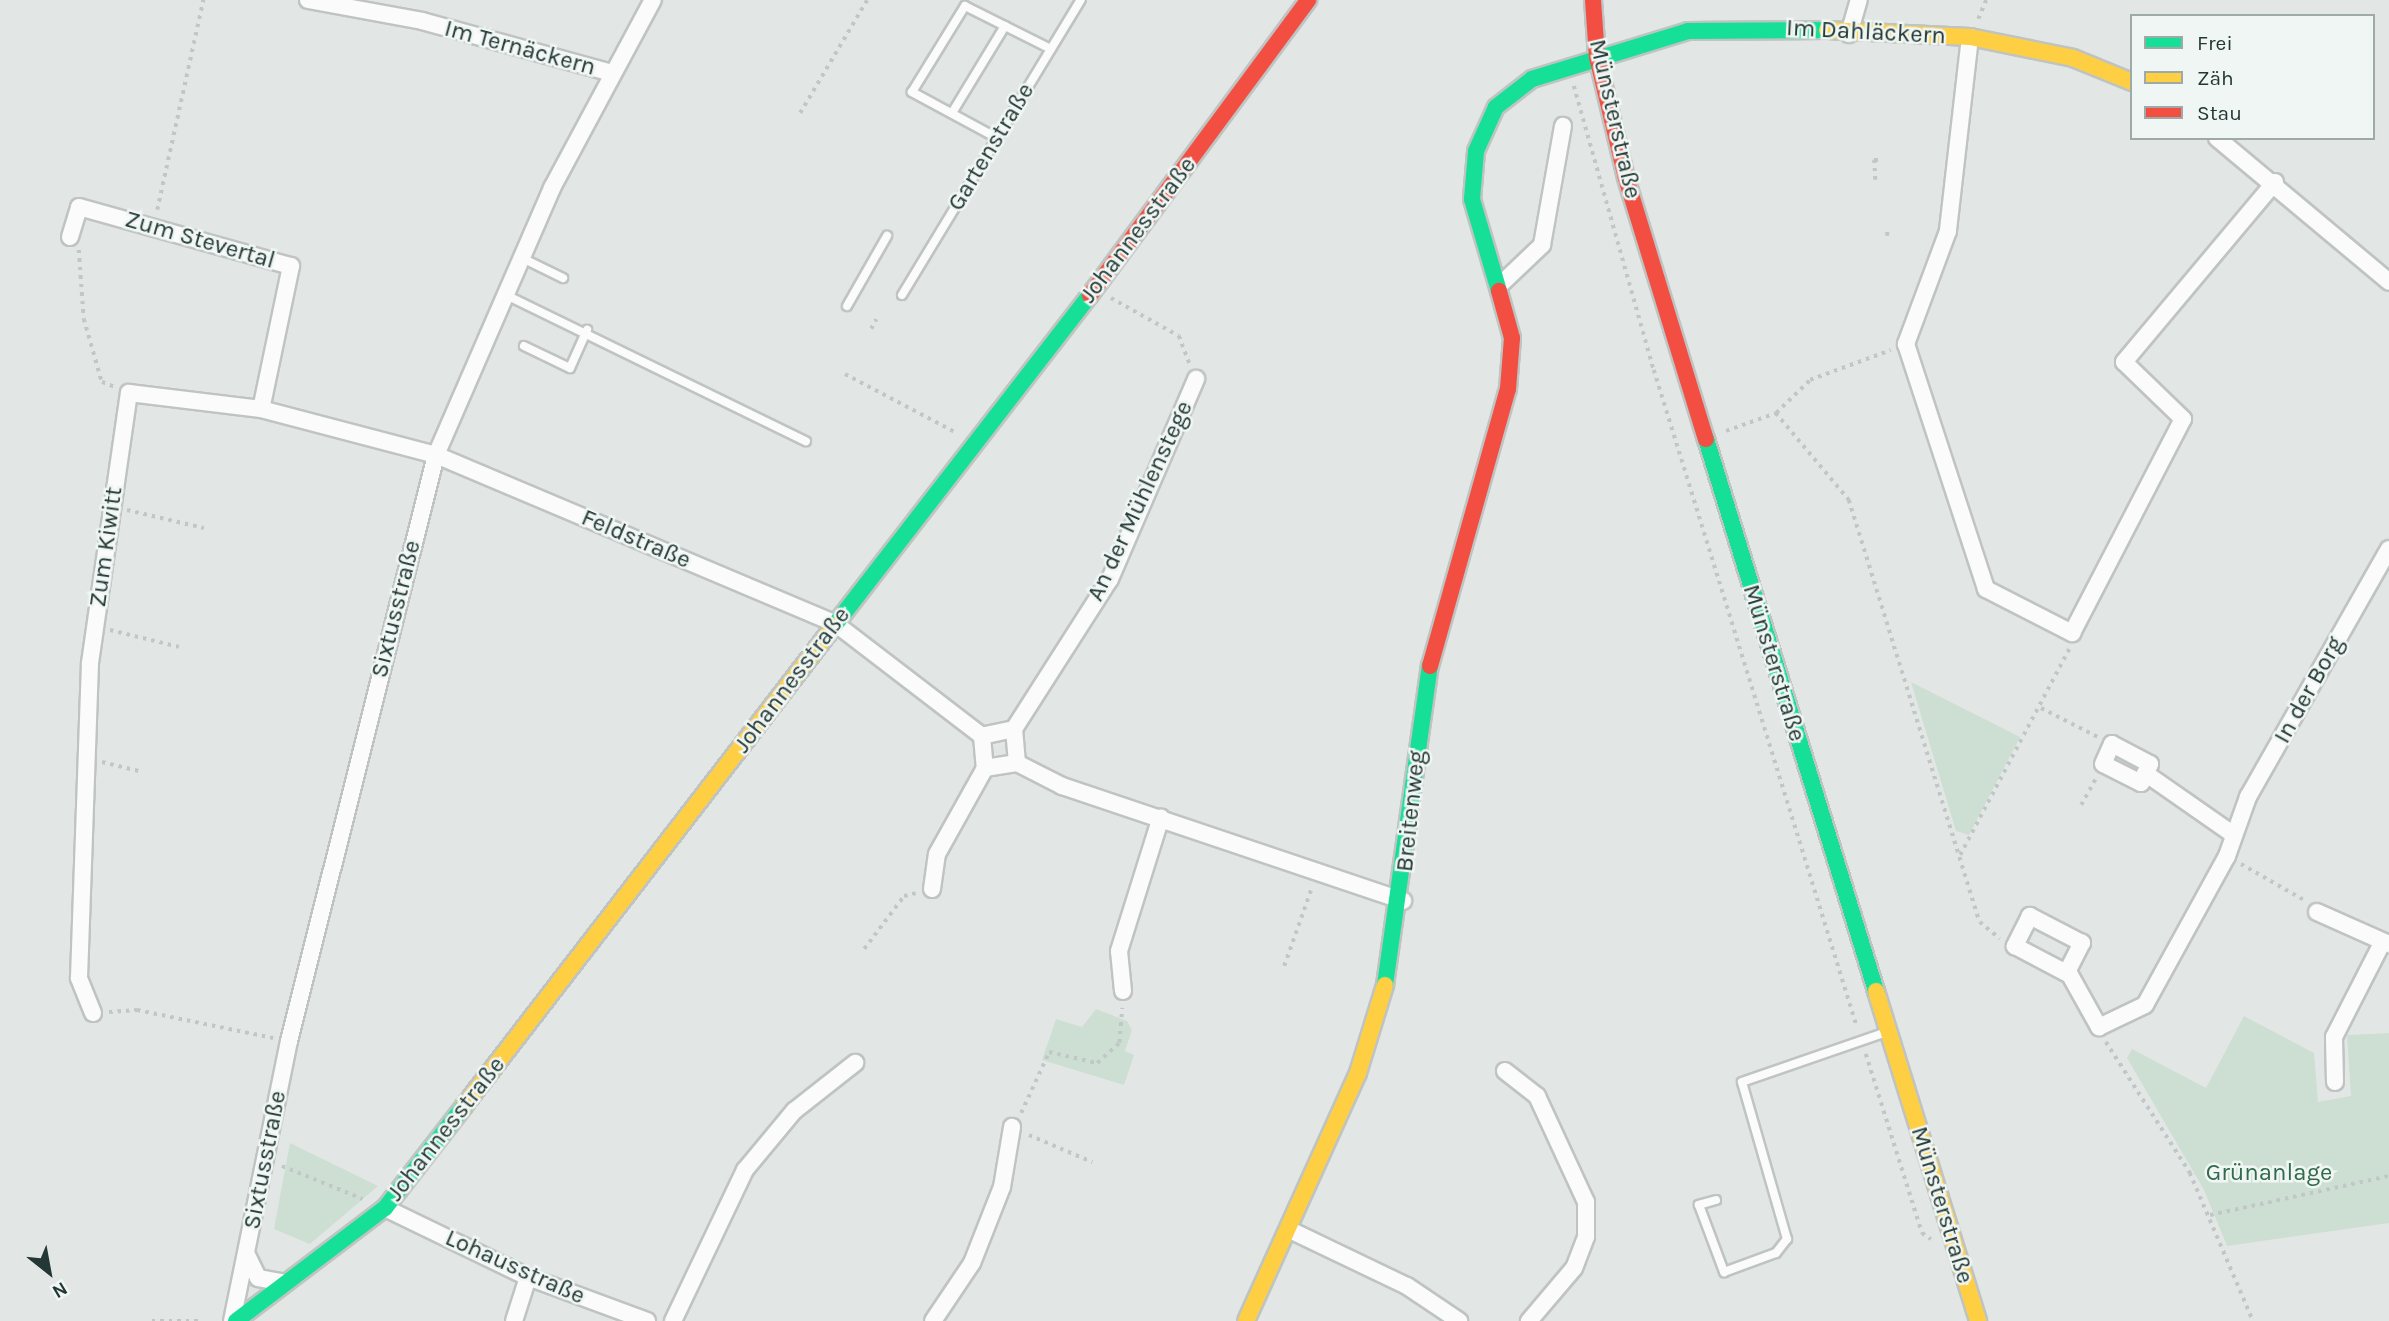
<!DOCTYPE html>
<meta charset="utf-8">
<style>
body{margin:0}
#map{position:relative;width:2389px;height:1321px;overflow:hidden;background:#e2e7e5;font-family:Karla,sans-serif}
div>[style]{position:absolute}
.green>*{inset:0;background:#cddfd3}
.path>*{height:3.5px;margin-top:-1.75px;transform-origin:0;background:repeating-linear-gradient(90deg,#c0c7c6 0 3.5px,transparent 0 8.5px)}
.roads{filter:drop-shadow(2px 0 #bfc4c2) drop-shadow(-2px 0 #bfc4c2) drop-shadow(0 2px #bfc4c2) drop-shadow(0 -2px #bfc4c2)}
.lane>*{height:8px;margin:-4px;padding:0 4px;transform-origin:4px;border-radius:4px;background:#fbfbfb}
.street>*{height:16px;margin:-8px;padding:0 8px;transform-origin:8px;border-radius:8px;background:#fbfbfb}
.fast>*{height:16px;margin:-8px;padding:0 8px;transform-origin:8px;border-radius:8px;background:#16e098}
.slow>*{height:16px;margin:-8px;padding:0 8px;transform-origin:8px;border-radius:8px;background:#ffcf43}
.jam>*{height:16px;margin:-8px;padding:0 8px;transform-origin:8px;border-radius:8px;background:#f24e42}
span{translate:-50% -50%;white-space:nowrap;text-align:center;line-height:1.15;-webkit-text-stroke:5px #f0f6f4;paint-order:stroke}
.street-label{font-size:24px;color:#233834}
.park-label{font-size:24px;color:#326a4b}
.legend{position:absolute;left:2130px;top:14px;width:245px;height:126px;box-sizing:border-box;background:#f0f6f4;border:2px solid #9eaaa7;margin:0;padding:9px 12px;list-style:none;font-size:21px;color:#233834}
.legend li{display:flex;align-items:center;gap:14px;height:35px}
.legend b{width:35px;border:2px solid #9eaaa7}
.north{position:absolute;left:14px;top:1237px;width:70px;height:70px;-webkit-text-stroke:5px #f0f6f4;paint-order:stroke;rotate:149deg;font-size:19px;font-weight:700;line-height:28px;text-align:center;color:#233834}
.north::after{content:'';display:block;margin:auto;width:24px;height:32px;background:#233834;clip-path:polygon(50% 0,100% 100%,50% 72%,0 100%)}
</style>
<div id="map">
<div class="green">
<i style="clip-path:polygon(1911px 682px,2020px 737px,1969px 835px,1956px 831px)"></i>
<i style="clip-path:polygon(1096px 1009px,1127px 1021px,1132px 1030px,1125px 1051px,1134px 1055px,1124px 1085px,1042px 1060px,1056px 1019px,1082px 1027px)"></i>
<i style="clip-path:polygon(2244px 1016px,2314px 1053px,2318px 1102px,2351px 1096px,2347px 1035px,2389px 1033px,2389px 1223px,2227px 1246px,2204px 1190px,2127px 1058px,2132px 1049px,2206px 1088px)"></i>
<i style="clip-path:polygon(290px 1143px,378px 1186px,310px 1244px,274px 1229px)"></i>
</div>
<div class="path">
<i style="left:1978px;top:19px;width:21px;rotate:-67deg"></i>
<i style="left:1574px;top:86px;width:295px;rotate:74.3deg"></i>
<i style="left:1654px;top:370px;width:688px;rotate:72.83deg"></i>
<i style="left:800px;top:113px;width:131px;rotate:-59.3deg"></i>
<i style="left:1875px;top:180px;width:20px;rotate:-93deg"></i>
<i style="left:1874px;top:160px;width:7px"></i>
<i style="left:157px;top:210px;width:215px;rotate:-77.6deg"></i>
<i style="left:1887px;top:236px;width:7px;rotate:-90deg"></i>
<i style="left:79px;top:250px;width:69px;rotate:85.9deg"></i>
<i style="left:84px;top:319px;width:66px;rotate:74.1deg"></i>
<i style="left:102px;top:382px;width:14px;rotate:21deg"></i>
<i style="left:1111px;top:298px;width:78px;rotate:29.2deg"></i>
<i style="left:1179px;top:336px;width:30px;rotate:69deg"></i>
<i style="left:871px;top:329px;width:11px;rotate:-63deg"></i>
<i style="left:845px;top:374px;width:127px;rotate:27.8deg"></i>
<i style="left:1776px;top:413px;width:47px;rotate:-44.1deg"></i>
<i style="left:1810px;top:380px;width:86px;rotate:-20.3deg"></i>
<i style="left:1726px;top:431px;width:53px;rotate:-19.8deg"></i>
<i style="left:1776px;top:413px;width:114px;rotate:50deg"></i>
<i style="left:1849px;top:500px;width:442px;rotate:72.8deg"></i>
<i style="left:1980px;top:922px;width:26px;rotate:40deg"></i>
<i style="left:127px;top:510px;width:79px;rotate:13.2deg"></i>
<i style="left:110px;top:630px;width:71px;rotate:13.8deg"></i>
<i style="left:2041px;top:708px;width:64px;rotate:27deg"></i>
<i style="left:102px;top:762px;width:42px;rotate:13.7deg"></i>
<i style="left:2081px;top:805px;width:31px;rotate:-61deg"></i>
<i style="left:1960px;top:855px;width:233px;rotate:-62.1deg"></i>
<i style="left:2241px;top:864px;width:73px;rotate:29.7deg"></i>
<i style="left:864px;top:949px;width:66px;rotate:-53deg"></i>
<i style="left:904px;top:896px;width:12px;rotate:-14deg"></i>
<i style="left:1284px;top:966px;width:84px;rotate:-70.5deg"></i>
<i style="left:109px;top:1012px;width:28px;rotate:-4deg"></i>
<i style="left:137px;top:1010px;width:139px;rotate:11.6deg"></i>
<i style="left:2106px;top:1042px;width:156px;rotate:57.3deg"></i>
<i style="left:2190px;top:1173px;width:161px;rotate:66.9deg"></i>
<i style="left:1866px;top:1054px;width:188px;rotate:72.6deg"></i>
<i style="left:1922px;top:1233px;width:11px;rotate:34deg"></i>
<i style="left:1021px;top:1113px;width:67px;rotate:-65.3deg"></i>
<i style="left:1049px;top:1052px;width:49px;rotate:12.9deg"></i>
<i style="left:1097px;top:1063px;width:30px;rotate:-42deg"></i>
<i style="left:1119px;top:1043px;width:35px;rotate:-85deg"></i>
<i style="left:1029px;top:1135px;width:69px;rotate:23.2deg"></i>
<i style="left:282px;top:1166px;width:87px;rotate:22.2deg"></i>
<i style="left:2210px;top:1215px;width:183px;rotate:-12.3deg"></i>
<i style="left:152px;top:1321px;width:47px"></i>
</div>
<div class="roads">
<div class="lane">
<i style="left:952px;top:113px;width:102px;rotate:-58.7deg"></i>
<i style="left:997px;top:138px;width:97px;rotate:-151.6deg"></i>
<i style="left:912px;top:92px;width:101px;rotate:-58.4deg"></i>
<i style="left:965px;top:6px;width:96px;rotate:26.6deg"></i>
<i style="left:520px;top:257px;width:48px;rotate:26deg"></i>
<i style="left:504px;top:294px;width:336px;rotate:26deg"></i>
<i style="left:902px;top:295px;width:345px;rotate:-58.8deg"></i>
<i style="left:847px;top:306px;width:81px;rotate:-60.3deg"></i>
<i style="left:524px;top:346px;width:51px;rotate:25.6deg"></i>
<i style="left:570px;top:368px;width:42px;rotate:-65.9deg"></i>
<i style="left:1716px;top:1200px;width:18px;rotate:164deg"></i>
<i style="left:1699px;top:1205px;width:72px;rotate:69.5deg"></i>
<i style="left:1724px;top:1272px;width:55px;rotate:-20.1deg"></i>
<i style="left:1776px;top:1253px;width:18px;rotate:-52deg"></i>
<i style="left:1787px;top:1239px;width:163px;rotate:-106deg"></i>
<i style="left:1742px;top:1082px;width:152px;rotate:-19.1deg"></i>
</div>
<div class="street">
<i style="left:308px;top:0;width:116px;rotate:10.4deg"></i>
<i style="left:422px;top:21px;width:194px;rotate:15.3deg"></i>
<i style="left:1849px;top:34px;width:35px;rotate:-74deg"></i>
<i style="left:1970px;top:37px;width:195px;rotate:96.5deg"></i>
<i style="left:1948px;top:231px;width:121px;rotate:110.4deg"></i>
<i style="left:1906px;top:344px;width:258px;rotate:71.9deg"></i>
<i style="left:1986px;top:589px;width:97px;rotate:27.1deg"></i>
<i style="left:2072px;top:633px;width:241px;rotate:-62.6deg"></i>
<i style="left:2183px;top:419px;width:82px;rotate:-136deg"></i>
<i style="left:2124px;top:362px;width:235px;rotate:-50deg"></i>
<i style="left:2217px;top:138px;width:224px;rotate:39.9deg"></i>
<i style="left:70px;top:237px;width:31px;rotate:-73deg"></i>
<i style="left:79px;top:207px;width:220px;rotate:15.6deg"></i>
<i style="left:291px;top:266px;width:146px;rotate:101.8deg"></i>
<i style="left:1501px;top:284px;width:57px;rotate:-43.6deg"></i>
<i style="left:1542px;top:245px;width:121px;rotate:-80deg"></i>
<i style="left:1014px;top:729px;width:178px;rotate:-57.4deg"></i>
<i style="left:1110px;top:579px;width:218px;rotate:-66.7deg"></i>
<i style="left:2112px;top:744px;width:43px;rotate:27.8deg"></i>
<i style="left:2150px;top:764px;width:21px;rotate:115deg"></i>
<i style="left:2141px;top:783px;width:42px;rotate:-153.4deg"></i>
<i style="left:2103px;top:764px;width:22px;rotate:-66deg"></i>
<i style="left:1017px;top:763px;width:51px;rotate:27.1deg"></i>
<i style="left:1062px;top:786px;width:360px;rotate:18.6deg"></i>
<i style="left:2145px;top:773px;width:108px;rotate:34.9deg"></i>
<i style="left:932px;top:889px;width:35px;rotate:-82deg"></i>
<i style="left:937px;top:854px;width:98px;rotate:-60.8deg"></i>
<i style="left:2317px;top:912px;width:79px;rotate:24deg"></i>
<i style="left:2067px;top:972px;width:33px;rotate:-63deg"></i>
<i style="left:2082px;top:943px;width:59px;rotate:-152.6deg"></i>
<i style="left:2030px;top:916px;width:34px;rotate:117deg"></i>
<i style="left:2015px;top:946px;width:62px;rotate:27.8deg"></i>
<i style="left:2070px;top:975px;width:60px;rotate:60.9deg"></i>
<i style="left:2099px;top:1027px;width:51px;rotate:-25.6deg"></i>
<i style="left:2145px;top:1005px;width:170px;rotate:-61.2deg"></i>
<i style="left:2227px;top:856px;width:63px;rotate:-70.4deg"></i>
<i style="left:2248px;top:797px;width:285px;rotate:-60.4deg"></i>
<i style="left:1123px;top:991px;width:40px;rotate:-95.7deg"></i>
<i style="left:1119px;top:951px;width:140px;rotate:-72.6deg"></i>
<i style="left:93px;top:1013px;width:38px;rotate:-112deg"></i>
<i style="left:79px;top:978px;width:315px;rotate:-88deg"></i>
<i style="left:90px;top:663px;width:273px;rotate:-81.8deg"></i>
<i style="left:129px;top:393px;width:133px;rotate:6.9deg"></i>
<i style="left:261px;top:409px;width:181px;rotate:14.7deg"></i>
<i style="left:436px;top:455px;width:434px;rotate:22.9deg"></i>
<i style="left:836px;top:624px;width:184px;rotate:37.5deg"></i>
<i style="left:982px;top:736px;width:32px;rotate:85deg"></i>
<i style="left:985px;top:768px;width:32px;rotate:-9deg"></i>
<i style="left:1017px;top:763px;width:34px;rotate:-95deg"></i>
<i style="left:1014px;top:729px;width:33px;rotate:168deg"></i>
<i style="left:1505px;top:1071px;width:41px;rotate:38deg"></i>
<i style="left:1537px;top:1096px;width:117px;rotate:65.2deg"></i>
<i style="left:1586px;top:1202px;width:35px;rotate:90deg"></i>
<i style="left:1586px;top:1237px;width:33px;rotate:111deg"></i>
<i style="left:1574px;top:1268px;width:70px;rotate:130.3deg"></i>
<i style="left:2335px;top:1082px;width:45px;rotate:-91.3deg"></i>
<i style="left:2334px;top:1037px;width:106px;rotate:-62.9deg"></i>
<i style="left:385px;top:1208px;width:159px;rotate:25.8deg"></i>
<i style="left:528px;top:1277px;width:127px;rotate:20.3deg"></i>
<i style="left:1292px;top:1231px;width:127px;rotate:25.6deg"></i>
<i style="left:1407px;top:1286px;width:63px;rotate:33.9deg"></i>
<i style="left:247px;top:1255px;width:25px;rotate:64deg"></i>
<i style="left:258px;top:1278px;width:28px;rotate:10deg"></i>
<i style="left:232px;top:1321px;width:286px;rotate:-78.5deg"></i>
<i style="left:289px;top:1041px;width:604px;rotate:-75.92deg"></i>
<i style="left:436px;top:455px;width:291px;rotate:-66.5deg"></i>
<i style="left:552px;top:188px;width:213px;rotate:-61.8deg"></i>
<i style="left:514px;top:1321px;width:46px;rotate:-72.3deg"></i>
<i style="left:673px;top:1321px;width:167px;rotate:-64.5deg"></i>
<i style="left:745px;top:1170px;width:77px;rotate:-50.3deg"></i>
<i style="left:794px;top:1111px;width:78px;rotate:-38.2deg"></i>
<i style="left:933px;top:1321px;width:70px;rotate:-56.1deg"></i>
<i style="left:972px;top:1263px;width:82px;rotate:-68.5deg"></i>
<i style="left:1002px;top:1187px;width:61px;rotate:-80.5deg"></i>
</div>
<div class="fast">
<i style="left:1499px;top:291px;width:96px;rotate:-106.4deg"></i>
<i style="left:1472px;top:199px;width:48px;rotate:-85.2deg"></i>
<i style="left:1476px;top:151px;width:48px;rotate:-65.6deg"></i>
<i style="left:1496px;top:107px;width:46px;rotate:-37.9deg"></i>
<i style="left:1532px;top:79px;width:163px;rotate:-17.1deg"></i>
<i style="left:1688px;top:31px;width:139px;rotate:-0.4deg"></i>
<i style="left:1706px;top:439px;width:578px;rotate:72.88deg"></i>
<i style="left:834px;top:626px;width:418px;rotate:-52.3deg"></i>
<i style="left:1385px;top:985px;width:322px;rotate:-82deg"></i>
<i style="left:236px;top:1321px;width:187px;rotate:-37.2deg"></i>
<i style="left:385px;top:1208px;width:129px;rotate:-52.2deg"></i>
</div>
<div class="slow">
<i style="left:1827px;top:30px;width:143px;rotate:2.8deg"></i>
<i style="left:1970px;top:37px;width:105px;rotate:11.5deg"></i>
<i style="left:2073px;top:58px;width:64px;rotate:22.1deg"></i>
<i style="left:1876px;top:991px;width:345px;rotate:72.8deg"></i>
<i style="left:464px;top:1106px;width:606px;rotate:-52.37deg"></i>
<i style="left:1246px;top:1321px;width:272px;rotate:-65.7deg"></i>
<i style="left:1358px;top:1073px;width:92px;rotate:-72.9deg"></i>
</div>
<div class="jam">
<i style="left:1593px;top:0;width:57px;rotate:86deg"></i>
<i style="left:1597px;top:57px;width:124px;rotate:76.5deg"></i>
<i style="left:1626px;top:178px;width:273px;rotate:73deg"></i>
<i style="left:1090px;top:295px;width:367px;rotate:-53.5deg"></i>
<i style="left:1430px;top:666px;width:288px;rotate:-74.3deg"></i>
<i style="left:1508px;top:389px;width:51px;rotate:-85.5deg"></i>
<i style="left:1512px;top:338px;width:49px;rotate:-105.5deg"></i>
</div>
</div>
<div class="street-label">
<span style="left:1866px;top:32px;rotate:3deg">Im Dahläckern</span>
<span style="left:520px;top:48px;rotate:15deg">Im Ternäckern</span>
<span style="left:1615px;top:119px;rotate:77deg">Münsterstraße</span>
<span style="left:991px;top:147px;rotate:-59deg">Gartenstraße</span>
<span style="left:1138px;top:230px;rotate:-53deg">Johannesstraße</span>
<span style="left:200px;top:240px;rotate:16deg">Zum Stevertal</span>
<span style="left:1140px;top:501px;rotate:-65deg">An der Mühlenstege</span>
<span style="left:636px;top:539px;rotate:23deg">Feldstraße</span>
<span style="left:106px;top:547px;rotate:-82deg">Zum Kiwitt</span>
<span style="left:396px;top:609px;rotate:-76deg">Sixtusstraße</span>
<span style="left:1774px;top:663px;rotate:73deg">Münsterstraße</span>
<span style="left:792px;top:680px;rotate:-53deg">Johannesstraße</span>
<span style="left:2309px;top:690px;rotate:-61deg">In der Borg</span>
<span style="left:1411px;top:811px;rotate:-84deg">Breitenweg</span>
<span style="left:446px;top:1129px;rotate:-52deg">Johannesstraße</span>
<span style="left:265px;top:1160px;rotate:-79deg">Sixtusstraße</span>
<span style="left:1942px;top:1205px;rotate:73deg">Münsterstraße</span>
<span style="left:515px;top:1267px;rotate:24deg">Lohausstraße</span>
</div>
<div class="park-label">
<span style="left:2269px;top:1173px">Grünanlage</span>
</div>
<ul class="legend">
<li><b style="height:9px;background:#16e098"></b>Frei</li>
<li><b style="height:9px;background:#ffcf43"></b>Zäh</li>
<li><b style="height:9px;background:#f24e42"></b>Stau</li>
</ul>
<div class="north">N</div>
</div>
